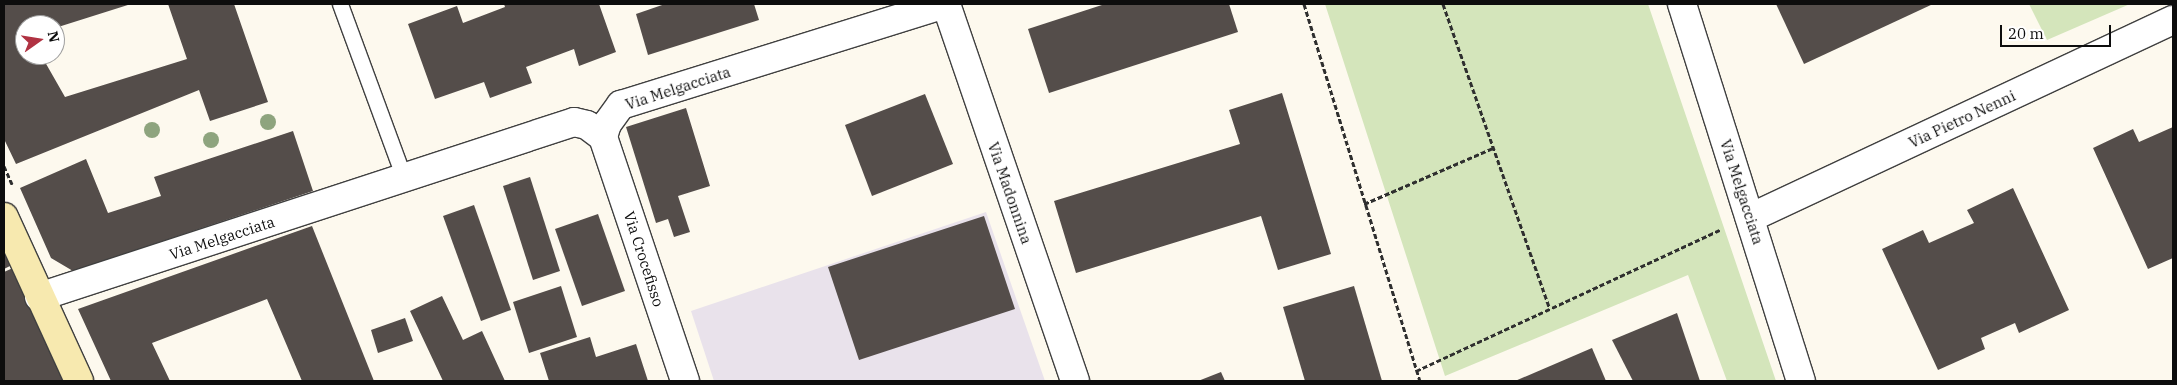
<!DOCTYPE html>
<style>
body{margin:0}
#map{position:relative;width:2177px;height:385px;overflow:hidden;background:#fdf9ee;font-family:"IBM Plex Serif",serif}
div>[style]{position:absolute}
.industrial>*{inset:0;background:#e9e2eb}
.green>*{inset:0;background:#d4e5bb}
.building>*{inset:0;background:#544d4a}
.path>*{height:3px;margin-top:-1.5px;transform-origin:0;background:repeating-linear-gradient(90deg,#2f2f2f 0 5px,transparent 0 7.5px)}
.roads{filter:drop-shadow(1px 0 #404040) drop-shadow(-1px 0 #404040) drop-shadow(0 1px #404040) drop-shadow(0 -1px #404040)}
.lane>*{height:15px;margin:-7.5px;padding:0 7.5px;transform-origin:7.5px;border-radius:7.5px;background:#fff}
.street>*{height:28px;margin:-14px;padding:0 14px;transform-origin:14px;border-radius:14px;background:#fff}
.secondary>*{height:28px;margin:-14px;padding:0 14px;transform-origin:14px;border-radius:14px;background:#f7e9af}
.trees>*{width:16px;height:16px;margin:-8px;border-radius:50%;background:#8ea47e}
span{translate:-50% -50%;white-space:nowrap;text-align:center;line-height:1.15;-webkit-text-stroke:5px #fff;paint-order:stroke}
.street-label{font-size:15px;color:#0d0d0d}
.frame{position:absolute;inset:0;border:5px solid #0d0d0d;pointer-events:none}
.north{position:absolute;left:15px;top:15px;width:50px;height:50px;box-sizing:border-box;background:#fff;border:1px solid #9e9e9e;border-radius:50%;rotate:77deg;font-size:14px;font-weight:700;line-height:20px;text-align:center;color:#0d0d0d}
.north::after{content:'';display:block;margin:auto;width:18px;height:22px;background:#b03242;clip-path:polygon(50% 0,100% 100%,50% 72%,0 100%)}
.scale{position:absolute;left:2000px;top:25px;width:111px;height:22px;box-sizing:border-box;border:2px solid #0d0d0d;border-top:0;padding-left:6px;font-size:15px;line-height:18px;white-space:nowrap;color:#0d0d0d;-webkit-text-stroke:4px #fff;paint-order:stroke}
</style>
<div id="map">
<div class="industrial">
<i style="clip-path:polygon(986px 212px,1045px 381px,714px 381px,691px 311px)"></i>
</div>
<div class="green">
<i style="clip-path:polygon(1325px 4px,1648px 4px,1776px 381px,1727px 381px,1688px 275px,1445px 376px)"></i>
<i style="clip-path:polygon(2029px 4px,2130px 4px,2047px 40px)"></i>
</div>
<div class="building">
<i style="clip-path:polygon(4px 4px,131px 4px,55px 28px,55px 25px,25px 25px,25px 55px,41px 55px,65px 97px,187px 59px,168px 4px,234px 4px,268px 102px,210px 121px,199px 90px,16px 164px,4px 139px)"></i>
<i style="clip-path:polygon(504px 4px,599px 4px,616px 52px,579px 66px,574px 49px,526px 67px,532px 83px,490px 98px,484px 82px,435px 99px,408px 24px,457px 6px,463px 23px,505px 7px)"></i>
<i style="clip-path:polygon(665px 4px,754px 4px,759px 20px,648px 55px,636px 14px)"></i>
<i style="clip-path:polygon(1105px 4px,1229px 4px,1238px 32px,1049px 93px,1028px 29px)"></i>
<i style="clip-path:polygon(1776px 4px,1933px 4px,1804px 64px)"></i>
<i style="clip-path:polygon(1282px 93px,1331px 254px,1278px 270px,1261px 216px,1076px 273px,1054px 201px,1240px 144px,1229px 110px)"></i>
<i style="clip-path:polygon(925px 94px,953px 164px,872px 196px,845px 125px)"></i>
<i style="clip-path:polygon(686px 108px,710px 186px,678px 196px,690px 232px,674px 237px,668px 219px,656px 223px,626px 127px)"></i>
<i style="clip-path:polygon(2173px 127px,2173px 258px,2148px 269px,2093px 148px,2133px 129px,2139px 142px)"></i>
<i style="clip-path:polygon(293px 131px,313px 191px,73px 271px,51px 258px,20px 188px,86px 159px,108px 213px,161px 196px,154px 177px)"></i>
<i style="clip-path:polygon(530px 177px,560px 271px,533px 280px,503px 186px)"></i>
<i style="clip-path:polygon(2013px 188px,2069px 310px,2019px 333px,2015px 323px,1981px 338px,1985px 349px,1938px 370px,1882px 249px,1923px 230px,1929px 243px,1974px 223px,1967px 210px)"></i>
<i style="clip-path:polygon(474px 205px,511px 310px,481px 321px,443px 216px)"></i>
<i style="clip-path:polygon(598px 214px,625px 291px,582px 306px,555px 229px)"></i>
<i style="clip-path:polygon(984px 216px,1015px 309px,859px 360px,828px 267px)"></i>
<i style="clip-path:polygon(312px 226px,374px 381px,302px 381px,267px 299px,152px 343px,170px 381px,111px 381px,78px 309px)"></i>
<i style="clip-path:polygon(4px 246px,12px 265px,4px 269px)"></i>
<i style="clip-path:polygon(13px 268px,66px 381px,4px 381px,4px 272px)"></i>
<i style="clip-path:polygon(561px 286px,577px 337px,529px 353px,513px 302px)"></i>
<i style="clip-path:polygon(1354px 286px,1382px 381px,1305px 381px,1283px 307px)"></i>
<i style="clip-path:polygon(442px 296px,463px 340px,482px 331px,505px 381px,443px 381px,410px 311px)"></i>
<i style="clip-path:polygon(1677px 313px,1700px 381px,1633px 381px,1612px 340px)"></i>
<i style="clip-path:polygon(405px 318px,413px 341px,378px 353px,371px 330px)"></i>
<i style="clip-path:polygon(590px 337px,596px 357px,636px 344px,648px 381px,549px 381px,540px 353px)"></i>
<i style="clip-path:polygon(1592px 348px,1606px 381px,1515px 381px)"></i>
<i style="clip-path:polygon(1221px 372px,1225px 381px,1198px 381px)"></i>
</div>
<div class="path">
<i style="left:1304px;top:4px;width:394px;rotate:72.9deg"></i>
<i style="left:1443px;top:4px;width:323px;rotate:70.7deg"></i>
<i style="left:4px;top:166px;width:20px;rotate:66deg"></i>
<i style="left:1364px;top:204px;width:141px;rotate:-23.5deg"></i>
<i style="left:1416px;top:371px;width:335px;rotate:-24.9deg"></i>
</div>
<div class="roads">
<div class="lane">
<i style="left:340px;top:4px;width:185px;rotate:69.8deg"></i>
</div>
<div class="street">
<i style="left:946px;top:4px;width:398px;rotate:71.1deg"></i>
<i style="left:1682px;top:4px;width:395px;rotate:72.5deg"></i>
<i style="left:603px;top:137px;width:14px;rotate:-73deg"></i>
<i style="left:607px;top:124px;width:24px;rotate:-54deg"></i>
<i style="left:621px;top:105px;width:340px;rotate:-17.3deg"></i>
<i style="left:1750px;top:218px;width:467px;rotate:-25.1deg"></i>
<i style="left:39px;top:297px;width:563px;rotate:-18.11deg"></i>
<i style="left:574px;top:122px;width:13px;rotate:13deg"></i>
<i style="left:587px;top:125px;width:20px;rotate:37deg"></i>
<i style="left:603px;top:137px;width:257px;rotate:71.4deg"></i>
</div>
<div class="secondary">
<i style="left:4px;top:217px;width:180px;rotate:65.4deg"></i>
</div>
</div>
<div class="trees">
<i style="left:268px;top:122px"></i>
<i style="left:152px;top:130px"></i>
<i style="left:211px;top:140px"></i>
</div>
<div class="street-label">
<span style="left:678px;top:88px;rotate:-18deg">Via Melgacciata</span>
<span style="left:1962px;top:119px;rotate:-25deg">Via Pietro Nenni</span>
<span style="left:1742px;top:192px;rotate:72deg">Via Melgacciata</span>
<span style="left:1010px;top:193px;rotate:71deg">Via Madonnina</span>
<span style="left:222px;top:238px;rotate:-18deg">Via Melgacciata</span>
<span style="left:644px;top:259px;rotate:72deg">Via Crocefisso</span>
</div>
<div class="frame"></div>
<div class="north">N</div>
<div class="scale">20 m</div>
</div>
